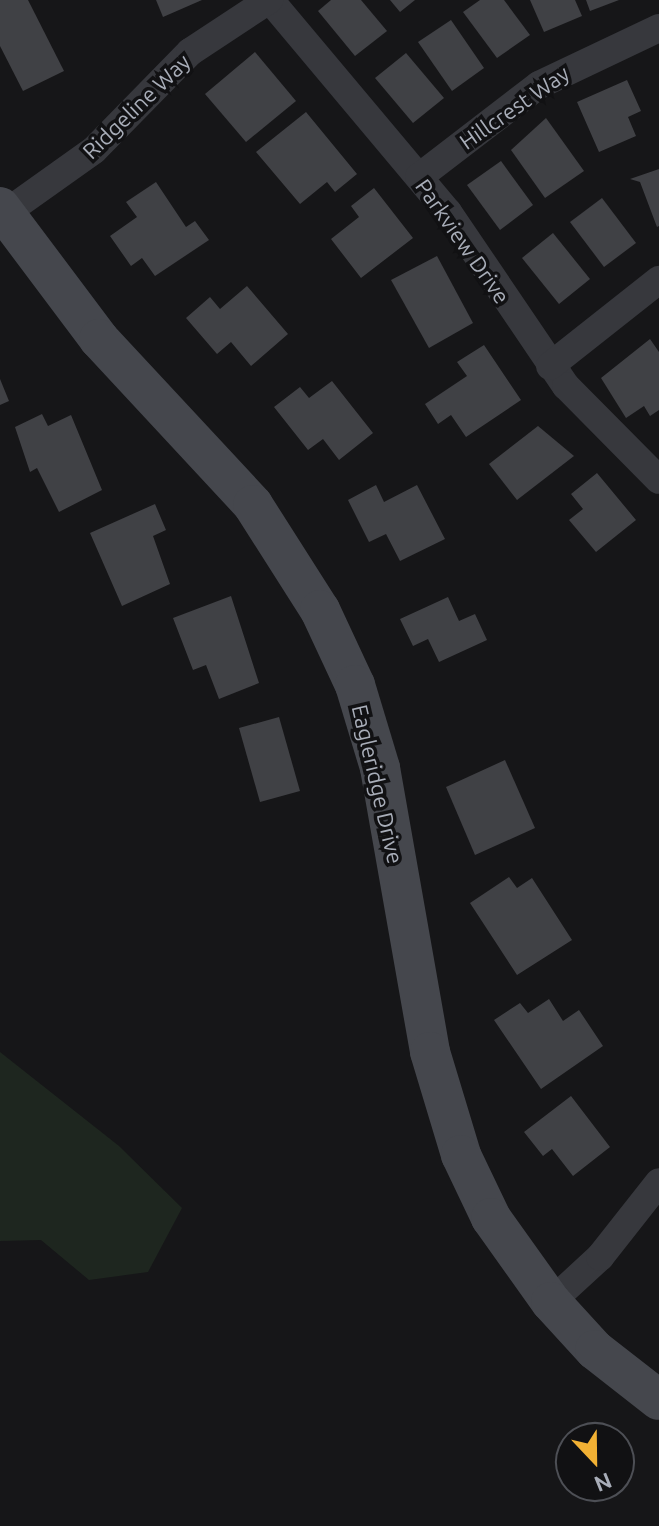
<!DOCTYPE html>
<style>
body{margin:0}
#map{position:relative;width:659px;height:1526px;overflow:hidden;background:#161618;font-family:Ubuntu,sans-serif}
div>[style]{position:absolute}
.green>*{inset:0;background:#1e261f}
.building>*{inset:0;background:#404145}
.minor>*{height:28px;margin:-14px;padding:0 14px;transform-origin:14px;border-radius:14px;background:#37383d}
.secondary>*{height:40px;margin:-20px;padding:0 20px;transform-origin:20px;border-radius:20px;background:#45474d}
span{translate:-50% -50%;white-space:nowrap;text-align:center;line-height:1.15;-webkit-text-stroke:7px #111113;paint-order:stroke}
.street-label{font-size:22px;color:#a8adb8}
.north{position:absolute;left:555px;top:1422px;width:80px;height:80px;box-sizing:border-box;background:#111113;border:2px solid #4d4f55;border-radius:50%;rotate:158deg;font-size:22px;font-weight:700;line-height:32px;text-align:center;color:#a8adb8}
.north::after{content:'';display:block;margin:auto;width:28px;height:36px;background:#f2b134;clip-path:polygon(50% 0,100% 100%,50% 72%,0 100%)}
</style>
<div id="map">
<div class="green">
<i style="clip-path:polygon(0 1052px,119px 1146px,182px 1208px,148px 1272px,89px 1280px,41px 1240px,0 1241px)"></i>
</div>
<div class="building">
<i style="clip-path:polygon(0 0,28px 0,64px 71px,23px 91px,0 46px)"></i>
<i style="clip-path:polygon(156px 0,202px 0,163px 17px)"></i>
<i style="clip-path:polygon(331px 0,361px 0,387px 31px,355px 56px,318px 11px)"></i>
<i style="clip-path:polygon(390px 0,415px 0,400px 12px)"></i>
<i style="clip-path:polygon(480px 0,504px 0,530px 35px,497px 58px,463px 12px)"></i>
<i style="clip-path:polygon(530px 0,575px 0,582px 16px,544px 32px)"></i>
<i style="clip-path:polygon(586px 0,619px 0,590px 11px)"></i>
<i style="clip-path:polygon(451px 20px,484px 68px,452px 91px,418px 42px)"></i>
<i style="clip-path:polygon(255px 52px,296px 101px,246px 142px,205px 94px)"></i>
<i style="clip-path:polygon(406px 53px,444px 98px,413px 123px,375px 78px)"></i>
<i style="clip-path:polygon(627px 80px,641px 111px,628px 117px,636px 136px,599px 152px,577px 102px)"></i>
<i style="clip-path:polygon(306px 112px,357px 174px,335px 192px,327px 182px,300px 204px,256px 152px)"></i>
<i style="clip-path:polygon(546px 118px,584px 171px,545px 198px,511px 150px)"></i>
<i style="clip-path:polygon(501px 161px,533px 205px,500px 230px,467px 185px)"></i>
<i style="clip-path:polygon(659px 169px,659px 226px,657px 227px,640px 182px,630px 179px)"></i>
<i style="clip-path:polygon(156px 182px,186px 227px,195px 221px,209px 240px,155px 276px,142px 258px,131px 266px,110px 236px,137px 217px,126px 202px)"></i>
<i style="clip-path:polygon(374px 188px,413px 238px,361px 278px,331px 239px,359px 217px,351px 206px)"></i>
<i style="clip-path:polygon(602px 198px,636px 243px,604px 267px,570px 222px)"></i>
<i style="clip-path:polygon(553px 233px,590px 279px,559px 304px,522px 258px)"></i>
<i style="clip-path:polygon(437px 256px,473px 323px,429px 348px,391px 280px)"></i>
<i style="clip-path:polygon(247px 286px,288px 334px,251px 366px,231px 342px,217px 354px,186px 318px,210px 297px,220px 309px)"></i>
<i style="clip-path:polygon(650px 339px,659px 352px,659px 410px,650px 416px,644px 406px,626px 418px,601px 378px)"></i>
<i style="clip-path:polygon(484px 345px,521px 400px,466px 437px,451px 415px,438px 424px,425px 404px,467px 376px,457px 362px)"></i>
<i style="clip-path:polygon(0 379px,9px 401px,0 405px)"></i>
<i style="clip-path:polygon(332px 381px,373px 433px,339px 460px,323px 439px,308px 450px,274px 407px,300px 387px,309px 398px)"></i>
<i style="clip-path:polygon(42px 414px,48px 426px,71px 415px,102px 490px,59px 512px,37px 468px,30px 472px,15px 427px)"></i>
<i style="clip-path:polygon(538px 426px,574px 456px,517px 500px,489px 464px)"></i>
<i style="clip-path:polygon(597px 473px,636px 520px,596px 552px,569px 520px,583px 509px,571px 494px)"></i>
<i style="clip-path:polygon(376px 485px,384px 502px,417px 485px,445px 539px,400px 561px,386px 534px,369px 542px,348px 500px)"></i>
<i style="clip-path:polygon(155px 504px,166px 530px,153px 536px,170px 584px,122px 606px,90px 533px)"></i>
<i style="clip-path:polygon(231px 596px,259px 683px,219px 699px,206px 665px,193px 670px,173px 618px)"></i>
<i style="clip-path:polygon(448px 597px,459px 621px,475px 614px,487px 640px,439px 662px,428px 639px,413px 646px,400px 619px)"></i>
<i style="clip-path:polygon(279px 717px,300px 791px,260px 802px,239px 728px)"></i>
<i style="clip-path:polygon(505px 760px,535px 828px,475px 855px,446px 787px)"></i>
<i style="clip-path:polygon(509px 877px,517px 888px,532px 878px,572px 940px,517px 975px,470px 903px)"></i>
<i style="clip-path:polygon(549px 999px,563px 1021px,579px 1010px,603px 1046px,541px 1089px,494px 1020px,520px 1003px,528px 1013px)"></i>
<i style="clip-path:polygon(571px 1096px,610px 1147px,573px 1176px,552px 1149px,543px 1156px,524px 1132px)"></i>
</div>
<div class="minor">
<i style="left:270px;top:0;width:277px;rotate:50deg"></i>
<i style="left:448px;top:212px;width:210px;rotate:55.9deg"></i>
<i style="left:566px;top:386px;width:132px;rotate:45.3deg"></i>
<i style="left:419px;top:177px;width:151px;rotate:-37.5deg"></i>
<i style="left:539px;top:85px;width:133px;rotate:-25.4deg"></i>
<i style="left:4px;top:214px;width:110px;rotate:-35.4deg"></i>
<i style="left:94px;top:150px;width:137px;rotate:-45.6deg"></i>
<i style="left:190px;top:52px;width:95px;rotate:-33.4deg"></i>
<i style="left:550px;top:366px;width:139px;rotate:-38.3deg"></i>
<i style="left:551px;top:1302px;width:67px;rotate:-42.6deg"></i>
<i style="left:600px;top:1257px;width:95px;rotate:-51.8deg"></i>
</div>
<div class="secondary">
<i style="left:0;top:207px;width:165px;rotate:53.1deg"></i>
<i style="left:99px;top:339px;width:226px;rotate:47.1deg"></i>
<i style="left:253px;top:505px;width:125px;rotate:57.5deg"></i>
<i style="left:320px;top:610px;width:83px;rotate:65deg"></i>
<i style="left:355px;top:685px;width:87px;rotate:73.2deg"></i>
<i style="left:380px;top:768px;width:288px;rotate:80deg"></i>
<i style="left:430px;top:1052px;width:108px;rotate:73.2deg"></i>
<i style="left:461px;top:1155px;width:70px;rotate:64.5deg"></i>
<i style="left:491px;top:1218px;width:103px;rotate:54.5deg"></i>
<i style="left:551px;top:1302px;width:65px;rotate:47.5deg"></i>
<i style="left:595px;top:1350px;width:81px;rotate:38deg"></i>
</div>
<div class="street-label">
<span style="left:136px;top:106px;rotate:-44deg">Ridgeline Way</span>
<span style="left:514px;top:107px;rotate:-35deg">Hillcrest Way</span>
<span style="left:463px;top:241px;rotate:55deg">Parkview Drive</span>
<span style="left:378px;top:784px;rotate:77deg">Eagleridge Drive</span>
</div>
<div class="north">N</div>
</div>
